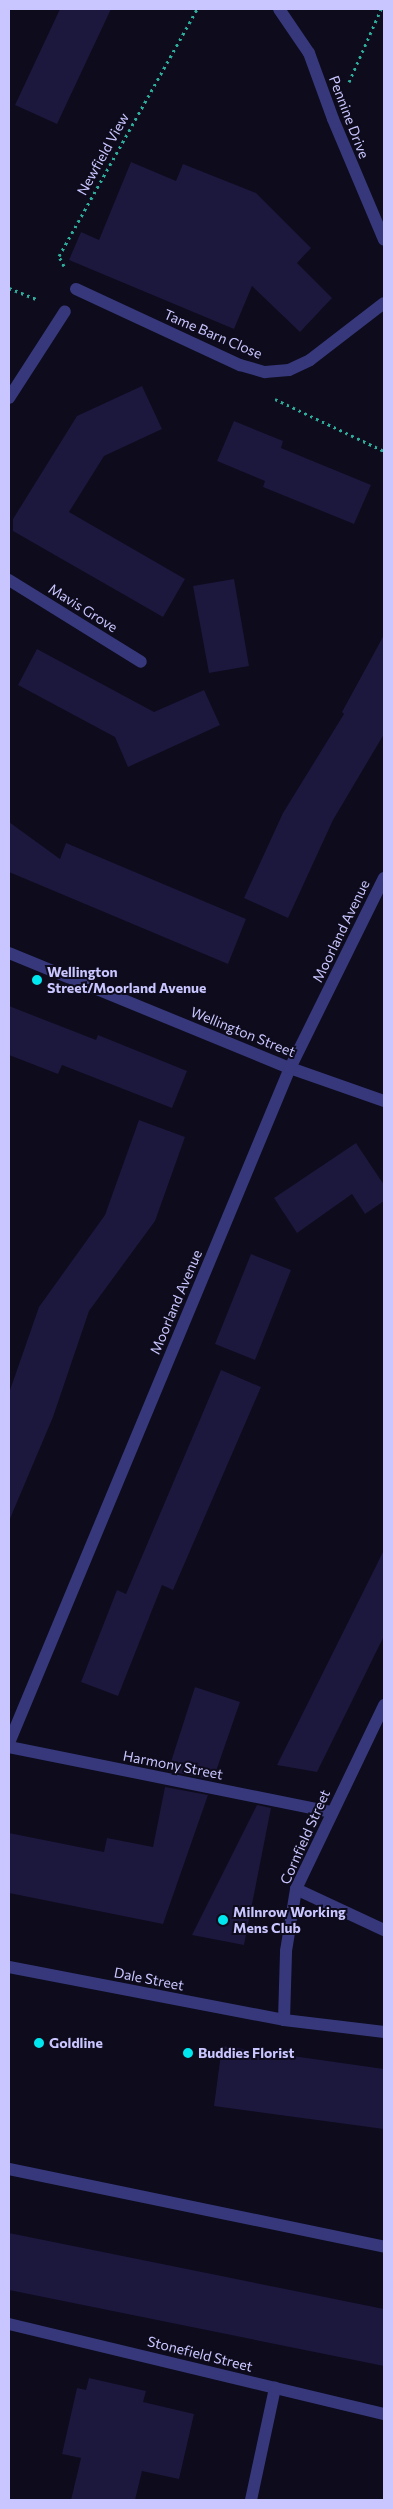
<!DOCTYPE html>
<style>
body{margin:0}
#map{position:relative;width:393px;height:2509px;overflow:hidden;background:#0d0b1c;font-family:Commissioner,sans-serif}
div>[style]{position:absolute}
.building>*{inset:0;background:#1c173c}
.path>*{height:3px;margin-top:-1.5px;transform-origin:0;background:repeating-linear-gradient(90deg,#2dac9c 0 2.5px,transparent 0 6.5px)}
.minor>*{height:12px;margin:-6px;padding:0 6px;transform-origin:6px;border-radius:6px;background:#36387b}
.dots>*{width:14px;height:14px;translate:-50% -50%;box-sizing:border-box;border:2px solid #0d0b1c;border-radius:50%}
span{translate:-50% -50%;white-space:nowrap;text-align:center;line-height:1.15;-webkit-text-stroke:4px #0d0b1c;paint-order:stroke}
.street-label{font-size:14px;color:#c9c6ff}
.poi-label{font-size:14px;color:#c9c6ff;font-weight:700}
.left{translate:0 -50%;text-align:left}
.frame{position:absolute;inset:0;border:10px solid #c9c6ff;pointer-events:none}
</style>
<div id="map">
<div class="building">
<i style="clip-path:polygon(60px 9px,111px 9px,57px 124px,15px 105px)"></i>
<i style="clip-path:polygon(131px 162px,176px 181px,183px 164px,256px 193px,311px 248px,297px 263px,332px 298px,300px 332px,252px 286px,234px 329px,69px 260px,81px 232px,99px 240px)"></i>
<i style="clip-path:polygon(142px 386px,162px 429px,104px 456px,69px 512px,185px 579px,163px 617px,13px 531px,13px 519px,77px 416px)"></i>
<i style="clip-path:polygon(234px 421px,283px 441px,281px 448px,371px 485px,354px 524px,263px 487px,265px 481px,217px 461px)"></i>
<i style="clip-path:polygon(234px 579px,249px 666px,209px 673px,193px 586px)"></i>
<i style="clip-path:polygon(384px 635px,384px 734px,333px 820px,288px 918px,244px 898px,283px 813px,344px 714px,342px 712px)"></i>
<i style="clip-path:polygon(37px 649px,154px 712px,204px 690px,220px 725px,128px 767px,115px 737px,18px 685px)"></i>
<i style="clip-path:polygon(9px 822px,60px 859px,66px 843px,246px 919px,228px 964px,9px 872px)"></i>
<i style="clip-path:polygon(9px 1006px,96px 1040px,98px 1035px,187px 1071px,172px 1108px,62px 1065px,58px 1074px,9px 1055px)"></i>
<i style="clip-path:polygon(139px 1120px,185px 1137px,155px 1221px,89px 1311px,53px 1417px,9px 1521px,9px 1393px,39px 1307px,105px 1215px)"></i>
<i style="clip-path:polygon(356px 1143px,384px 1185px,384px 1201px,365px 1214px,352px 1194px,297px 1233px,274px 1198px)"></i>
<i style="clip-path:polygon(251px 1254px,291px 1270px,255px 1360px,215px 1344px)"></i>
<i style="clip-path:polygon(221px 1370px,261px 1387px,173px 1590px,162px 1585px,118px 1696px,81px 1682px,117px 1590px,126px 1594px)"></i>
<i style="clip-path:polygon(384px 1550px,384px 1636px,317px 1772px,277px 1765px)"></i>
<i style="clip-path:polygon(195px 1687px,240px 1702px,213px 1780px,168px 1771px)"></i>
<i style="clip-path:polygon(165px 1787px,208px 1795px,163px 1924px,9px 1893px,9px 1833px,104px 1852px,107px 1838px,153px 1847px)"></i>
<i style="clip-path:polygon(257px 1805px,271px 1808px,244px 1945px,192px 1935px)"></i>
<i style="clip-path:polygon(222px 2046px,384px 2069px,384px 2129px,214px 2106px)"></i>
<i style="clip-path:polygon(9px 2233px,384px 2309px,384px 2366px,9px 2290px)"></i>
<i style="clip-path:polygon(89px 2378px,146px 2391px,143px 2402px,194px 2414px,179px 2479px,142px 2471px,135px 2500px,71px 2500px,81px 2458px,62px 2454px,77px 2388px,86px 2390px)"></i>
</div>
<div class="path">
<i style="left:349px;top:82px;width:80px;rotate:-66.3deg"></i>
<i style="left:64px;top:266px;width:11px;rotate:-117deg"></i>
<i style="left:59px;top:256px;width:283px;rotate:-60.8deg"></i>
<i style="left:9px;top:288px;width:32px;rotate:22deg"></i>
<i style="left:275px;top:399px;width:121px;rotate:25.5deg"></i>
</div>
<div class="minor">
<i style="left:279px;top:9px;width:53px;rotate:55.7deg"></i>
<i style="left:309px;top:53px;width:70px;rotate:70deg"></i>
<i style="left:333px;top:119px;width:131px;rotate:67.1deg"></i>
<i style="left:76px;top:289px;width:181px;rotate:24.9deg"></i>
<i style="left:240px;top:365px;width:26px;rotate:16deg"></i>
<i style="left:265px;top:372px;width:24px;rotate:-5deg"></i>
<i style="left:289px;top:370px;width:23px;rotate:-25deg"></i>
<i style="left:310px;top:360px;width:93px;rotate:-37.6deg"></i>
<i style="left:9px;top:398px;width:103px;rotate:-57.2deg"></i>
<i style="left:9px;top:580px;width:155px;rotate:31.8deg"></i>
<i style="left:9px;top:953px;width:304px;rotate:22.3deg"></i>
<i style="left:290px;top:1068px;width:100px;rotate:19.3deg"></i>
<i style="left:9px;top:1743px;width:731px;rotate:-67.4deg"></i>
<i style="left:290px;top:1068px;width:212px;rotate:-63.7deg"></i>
<i style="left:9px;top:1747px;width:328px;rotate:11.4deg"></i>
<i style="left:296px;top:1889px;width:97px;rotate:25deg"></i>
<i style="left:9px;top:1967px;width:280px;rotate:10.9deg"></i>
<i style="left:284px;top:2020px;width:101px;rotate:6.8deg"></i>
<i style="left:284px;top:2020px;width:69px;rotate:-88.3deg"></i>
<i style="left:286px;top:1951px;width:63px;rotate:-80.8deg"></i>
<i style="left:296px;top:1889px;width:204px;rotate:-64.4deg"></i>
<i style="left:9px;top:2169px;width:383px;rotate:11.7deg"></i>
<i style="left:9px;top:2324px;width:386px;rotate:13.5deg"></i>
<i style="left:251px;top:2500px;width:115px;rotate:-77.9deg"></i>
</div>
<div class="dots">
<i style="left:37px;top:980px;background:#01e7ef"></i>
<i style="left:223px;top:1920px;background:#01e7ef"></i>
<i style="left:39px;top:2043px;background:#01e7ef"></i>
<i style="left:188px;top:2053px;background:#01e7ef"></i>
</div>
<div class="street-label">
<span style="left:349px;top:117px;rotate:69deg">Pennine Drive</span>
<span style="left:103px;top:154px;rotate:-61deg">Newfield View</span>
<span style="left:213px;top:334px;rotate:23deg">Tame Barn Close</span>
<span style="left:83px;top:608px;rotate:32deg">Mavis Grove</span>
<span style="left:341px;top:931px;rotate:-64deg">Moorland Avenue</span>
<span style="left:243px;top:1032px;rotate:22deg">Wellington Street</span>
<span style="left:176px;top:1302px;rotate:-67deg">Moorland Avenue</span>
<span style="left:173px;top:1765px;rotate:11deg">Harmony Street</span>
<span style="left:305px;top:1837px;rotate:-66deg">Cornfield Street</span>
<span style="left:149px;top:1979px;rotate:11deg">Dale Street</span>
<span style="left:200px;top:2354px;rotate:14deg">Stonefield Street</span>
</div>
<div class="poi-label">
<span class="left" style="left:47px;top:980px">Wellington<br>Street/Moorland Avenue</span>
<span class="left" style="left:233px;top:1920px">Milnrow Working<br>Mens Club</span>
<span class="left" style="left:49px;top:2043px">Goldline</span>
<span class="left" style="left:198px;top:2053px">Buddies Florist</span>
</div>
<div class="frame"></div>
</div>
